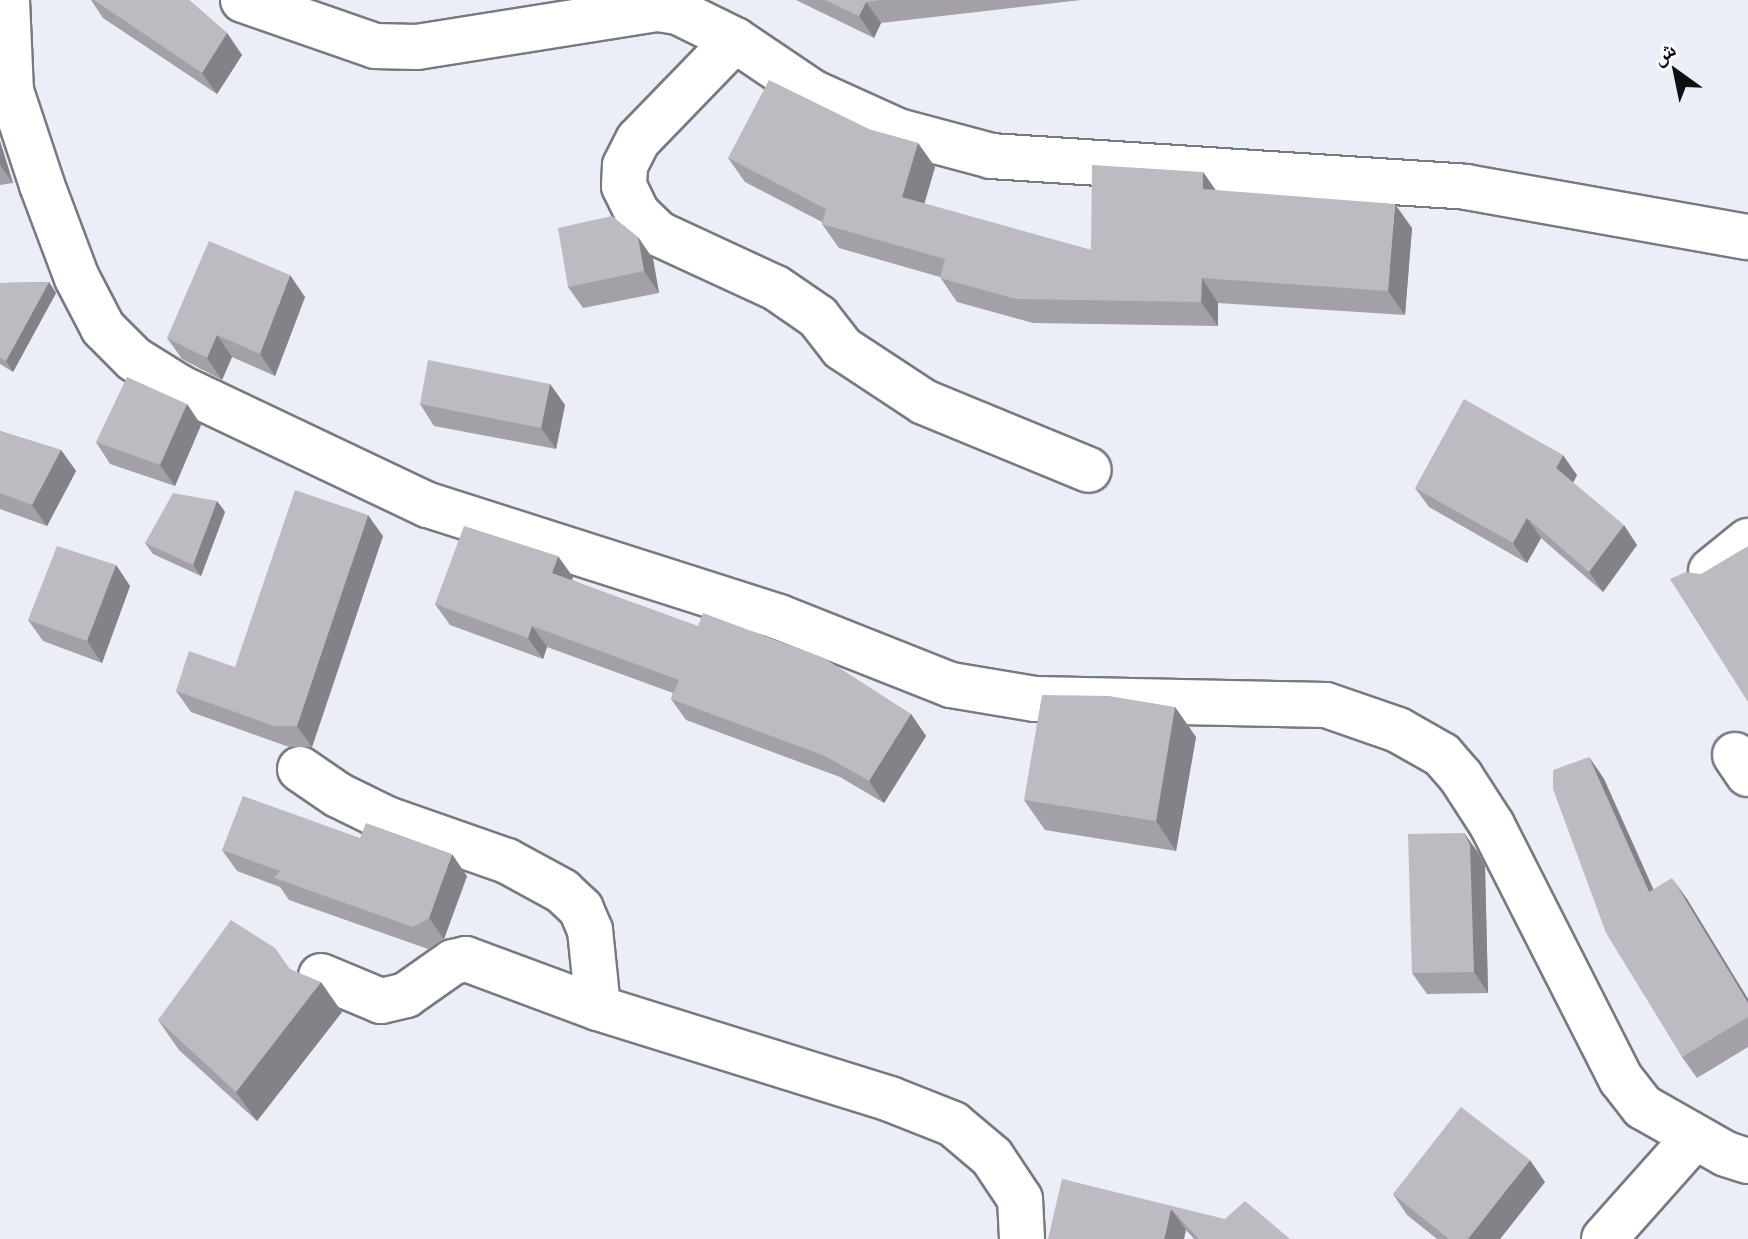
<!DOCTYPE html>
<meta charset="utf-8">
<style>
body{margin:0}
#map{position:relative;width:1748px;height:1239px;overflow:hidden;background:#ebeef6;font-family:Barlow,"Noto Naskh Arabic",sans-serif}
div>[style]{position:absolute}
.roads{filter:drop-shadow(2px 0 #787a82) drop-shadow(-2px 0 #787a82) drop-shadow(0 2px #787a82) drop-shadow(0 -2px #787a82)}
.minor>*{height:44px;margin:-22px;padding:0 22px;transform-origin:22px;border-radius:22px;background:#fff}
.wall>*{inset:0;background:#a3a0a7}
.shaded-wall>*{inset:0;background:#848288}
.building>*{inset:0;background:#bdbac2}
span{translate:-50% -50%;white-space:nowrap;text-align:center;line-height:1.15;-webkit-text-stroke:7px #fafcff;paint-order:stroke}
.north{position:absolute;left:1636px;top:32px;width:80px;height:80px;-webkit-text-stroke:6px #fafcff;paint-order:stroke;rotate:327deg;font-size:22px;font-weight:700;line-height:32px;text-align:center;color:#0e0f11}
.north::after{content:'';display:block;margin:auto;width:28px;height:36px;background:#0e0f11;clip-path:polygon(50% 0,100% 100%,50% 72%,0 100%)}
</style>
<div id="map">
<div class="roads">
<div class="minor">
<i style="left:7px;top:0;width:91px;rotate:87.5deg"></i>
<i style="left:11px;top:91px;width:99px;rotate:71.7deg"></i>
<i style="left:42px;top:185px;width:99px;rotate:69.4deg"></i>
<i style="left:77px;top:278px;width:56px;rotate:62.5deg"></i>
<i style="left:103px;top:328px;width:44px;rotate:45deg"></i>
<i style="left:134px;top:359px;width:53px;rotate:31.9deg"></i>
<i style="left:179px;top:387px;width:276px;rotate:25.4deg"></i>
<i style="left:428px;top:505px;width:368px;rotate:17.7deg"></i>
<i style="left:779px;top:617px;width:185px;rotate:21.6deg"></i>
<i style="left:951px;top:685px;width:85px;rotate:9.5deg"></i>
<i style="left:1035px;top:699px;width:291px;rotate:1.2deg"></i>
<i style="left:1326px;top:705px;width:76px;rotate:19.1deg"></i>
<i style="left:1398px;top:730px;width:51px;rotate:29.6deg"></i>
<i style="left:1442px;top:755px;width:29px;rotate:49deg"></i>
<i style="left:1461px;top:777px;width:57px;rotate:57.1deg"></i>
<i style="left:1492px;top:825px;width:285px;rotate:63.1deg"></i>
<i style="left:1621px;top:1079px;width:36px;rotate:52deg"></i>
<i style="left:1643px;top:1107px;width:95px;rotate:29.5deg"></i>
<i style="left:1726px;top:1154px;width:23px;rotate:18deg"></i>
<i style="left:243px;top:0;width:140px;rotate:19.2deg"></i>
<i style="left:375px;top:46px;width:42px;rotate:1.4deg"></i>
<i style="left:417px;top:47px;width:244px;rotate:-9deg"></i>
<i style="left:658px;top:9px;width:20px;rotate:9deg"></i>
<i style="left:678px;top:12px;width:64px;rotate:26.2deg"></i>
<i style="left:735px;top:40px;width:93px;rotate:34deg"></i>
<i style="left:812px;top:92px;width:94px;rotate:24.4deg"></i>
<i style="left:898px;top:131px;width:96px;rotate:15deg"></i>
<i style="left:991px;top:156px;width:476px;rotate:3.7deg"></i>
<i style="left:1466px;top:187px;width:286px;rotate:10.1deg"></i>
<i style="left:735px;top:40px;width:139px;rotate:134.1deg"></i>
<i style="left:638px;top:140px;width:29px;rotate:117deg"></i>
<i style="left:625px;top:166px;width:20px;rotate:93deg"></i>
<i style="left:624px;top:186px;width:30px;rotate:64deg"></i>
<i style="left:637px;top:213px;width:30px;rotate:44deg"></i>
<i style="left:659px;top:234px;width:129px;rotate:24.8deg"></i>
<i style="left:776px;top:288px;width:51px;rotate:34.6deg"></i>
<i style="left:818px;top:317px;width:39px;rotate:52deg"></i>
<i style="left:842px;top:348px;width:98px;rotate:33.4deg"></i>
<i style="left:924px;top:402px;width:178px;rotate:22.4deg"></i>
<i style="left:1711px;top:571px;width:48px;rotate:-39deg"></i>
<i style="left:1735px;top:755px;width:23px;rotate:56deg"></i>
<i style="left:300px;top:769px;width:46px;rotate:34.4deg"></i>
<i style="left:338px;top:795px;width:55px;rotate:26.1deg"></i>
<i style="left:387px;top:819px;width:127px;rotate:19.3deg"></i>
<i style="left:507px;top:861px;width:63px;rotate:28.6deg"></i>
<i style="left:562px;top:891px;width:26px;rotate:43deg"></i>
<i style="left:581px;top:909px;width:23px;rotate:67deg"></i>
<i style="left:590px;top:930px;width:78px;rotate:84.1deg"></i>
<i style="left:321px;top:976px;width:65px;rotate:22.6deg"></i>
<i style="left:381px;top:1001px;width:26px;rotate:-13deg"></i>
<i style="left:406px;top:995px;width:57px;rotate:-35.1deg"></i>
<i style="left:453px;top:962px;width:13px;rotate:-13deg"></i>
<i style="left:466px;top:959px;width:141px;rotate:20.4deg"></i>
<i style="left:598px;top:1008px;width:306px;rotate:17.3deg"></i>
<i style="left:890px;top:1099px;width:68px;rotate:21.6deg"></i>
<i style="left:953px;top:1124px;width:51px;rotate:40.2deg"></i>
<i style="left:992px;top:1157px;width:50px;rotate:56.3deg"></i>
<i style="left:1020px;top:1199px;width:40px;rotate:87.1deg"></i>
<i style="left:1604px;top:1239px;width:135px;rotate:-48.3deg"></i>
</div>
</div>
<div class="wall">
<i style="clip-path:polygon(91px 0,189px 0,227px 33px,242px 55px,217px 94px,103px 18px)"></i>
<i style="clip-path:polygon(796px 0,1081px 0,881px 23px,874px 38px)"></i>
<i style="clip-path:polygon(871px 130px,918px 143px,935px 167px,924px 204px,1091px 250px,1203px 172px,1215px 190px,1412px 228px,1405px 315px,1218px 303px,1218px 326px,1033px 323px,957px 302px,940px 277px,839px 248px,822px 224px,822px 222px,745px 182px,728px 158px)"></i>
<i style="clip-path:polygon(0 141px,13px 183px,0 185px)"></i>
<i style="clip-path:polygon(638px 237px,653px 259px,659px 293px,583px 308px,568px 287px)"></i>
<i style="clip-path:polygon(49px 282px,56px 293px,13px 372px,0 364px,0 283px)"></i>
<i style="clip-path:polygon(305px 297px,275px 376px,232px 357px,222px 380px,182px 359px,167px 338px)"></i>
<i style="clip-path:polygon(550px 384px,565px 405px,556px 449px,434px 426px,420px 404px)"></i>
<i style="clip-path:polygon(187px 404px,201px 425px,175px 486px,110px 464px,96px 442px)"></i>
<i style="clip-path:polygon(0 431px,61px 450px,76px 471px,47px 526px,0 509px)"></i>
<i style="clip-path:polygon(1577px 475px,1573px 483px,1637px 545px,1603px 592px,1541px 538px,1527px 563px,1429px 507px,1415px 488px)"></i>
<i style="clip-path:polygon(217px 501px,225px 512px,201px 576px,153px 554px,145px 543px)"></i>
<i style="clip-path:polygon(383px 536px,312px 747px,289px 747px,191px 712px,176px 691px,235px 667px)"></i>
<i style="clip-path:polygon(116px 565px,130px 586px,102px 663px,43px 641px,28px 620px)"></i>
<i style="clip-path:polygon(573px 577px,572px 580px,911px 714px,926px 736px,884px 803px,840px 777px,686px 720px,671px 699px,673px 693px,547px 647px,543px 659px,450px 625px,435px 604px)"></i>
<i style="clip-path:polygon(1175px 707px,1196px 737px,1176px 851px,1045px 830px,1024px 800px)"></i>
<i style="clip-path:polygon(1589px 757px,1604px 779px,1653px 889px,1687px 899px,1748px 999px,1748px 1047px,1697px 1078px,1682px 1057px)"></i>
<i style="clip-path:polygon(1464px 833px,1479px 854px,1485px 866px,1488px 993px,1427px 994px,1412px 973px)"></i>
<i style="clip-path:polygon(222px 850px,467px 876px,444px 939px,428px 949px,289px 900px,280px 887px,237px 871px)"></i>
<i style="clip-path:polygon(290px 969px,342px 1012px,257px 1121px,179px 1050px,158px 1020px)"></i>
<i style="clip-path:polygon(1062px 1179px,1290px 1239px,1194px 1239px,1186px 1230px)"></i>
<i style="clip-path:polygon(1545px 1182px,1500px 1239px,1437px 1239px,1407px 1215px,1393px 1194px)"></i>
</div>
<div class="shaded-wall">
<i style="clip-path:polygon(866px 2px,881px 23px,874px 38px,859px 16px)"></i>
<i style="clip-path:polygon(227px 33px,242px 55px,217px 94px,202px 73px)"></i>
<i style="clip-path:polygon(0 141px,13px 183px,0 165px)"></i>
<i style="clip-path:polygon(918px 143px,935px 167px,919px 222px,902px 197px)"></i>
<i style="clip-path:polygon(1203px 172px,1220px 196px,1203px 189px)"></i>
<i style="clip-path:polygon(1395px 204px,1412px 228px,1405px 315px,1388px 291px)"></i>
<i style="clip-path:polygon(638px 237px,653px 259px,659px 293px,644px 271px)"></i>
<i style="clip-path:polygon(290px 275px,305px 297px,275px 376px,260px 354px)"></i>
<i style="clip-path:polygon(1202px 278px,1218px 303px,1218px 326px,1201px 302px)"></i>
<i style="clip-path:polygon(49px 282px,56px 293px,13px 372px,6px 361px)"></i>
<i style="clip-path:polygon(217px 335px,232px 357px,222px 380px,207px 358px)"></i>
<i style="clip-path:polygon(550px 384px,565px 405px,556px 449px,541px 428px)"></i>
<i style="clip-path:polygon(187px 404px,201px 425px,175px 486px,160px 465px)"></i>
<i style="clip-path:polygon(61px 450px,76px 471px,47px 526px,32px 505px)"></i>
<i style="clip-path:polygon(1563px 455px,1577px 475px,1570px 488px,1556px 468px)"></i>
<i style="clip-path:polygon(217px 501px,225px 512px,201px 576px,193px 565px)"></i>
<i style="clip-path:polygon(368px 515px,383px 536px,312px 747px,297px 726px)"></i>
<i style="clip-path:polygon(1527px 518px,1541px 538px,1527px 563px,1513px 543px)"></i>
<i style="clip-path:polygon(1624px 525px,1637px 545px,1603px 592px,1589px 572px)"></i>
<i style="clip-path:polygon(558px 556px,573px 577px,566px 594px,552px 573px)"></i>
<i style="clip-path:polygon(116px 565px,130px 586px,102px 663px,87px 641px)"></i>
<i style="clip-path:polygon(532px 626px,547px 647px,543px 659px,528px 638px)"></i>
<i style="clip-path:polygon(1175px 707px,1196px 737px,1176px 851px,1156px 821px)"></i>
<i style="clip-path:polygon(911px 714px,926px 736px,884px 803px,869px 781px)"></i>
<i style="clip-path:polygon(1589px 757px,1604px 779px,1664px 913px,1649px 892px)"></i>
<i style="clip-path:polygon(1464px 833px,1479px 854px,1485px 866px,1488px 993px,1474px 972px)"></i>
<i style="clip-path:polygon(452px 854px,467px 876px,444px 939px,429px 918px)"></i>
<i style="clip-path:polygon(1672px 878px,1687px 899px,1748px 999px,1748px 1003px)"></i>
<i style="clip-path:polygon(321px 982px,342px 1012px,257px 1121px,236px 1092px)"></i>
<i style="clip-path:polygon(1530px 1160px,1545px 1182px,1500px 1239px,1468px 1239px)"></i>
<i style="clip-path:polygon(1171px 1209px,1186px 1230px,1184px 1239px,1164px 1239px)"></i>
</div>
<div class="building">
<i style="clip-path:polygon(94px 0,189px 0,227px 33px,202px 73px)"></i>
<i style="clip-path:polygon(825px 0,881px 0,866px 2px,859px 16px)"></i>
<i style="clip-path:polygon(769px 80px,871px 130px,918px 143px,902px 197px,1091px 250px,1092px 165px,1203px 172px,1203px 189px,1395px 204px,1388px 291px,1202px 278px,1201px 302px,1016px 299px,940px 278px,945px 259px,822px 224px,826px 209px,728px 158px)"></i>
<i style="clip-path:polygon(612px 216px,638px 237px,644px 271px,568px 287px,558px 228px)"></i>
<i style="clip-path:polygon(209px 241px,290px 275px,260px 354px,217px 335px,207px 358px,167px 338px)"></i>
<i style="clip-path:polygon(49px 282px,6px 361px,0 358px,0 283px)"></i>
<i style="clip-path:polygon(428px 360px,550px 384px,541px 428px,420px 404px)"></i>
<i style="clip-path:polygon(127px 377px,187px 404px,160px 465px,96px 442px)"></i>
<i style="clip-path:polygon(1464px 399px,1563px 455px,1556px 468px,1624px 525px,1589px 572px,1527px 518px,1513px 543px,1415px 488px)"></i>
<i style="clip-path:polygon(0 431px,61px 450px,32px 505px,0 493px)"></i>
<i style="clip-path:polygon(295px 490px,368px 515px,297px 726px,274px 726px,176px 691px,189px 651px,235px 667px)"></i>
<i style="clip-path:polygon(173px 493px,217px 501px,193px 565px,145px 543px)"></i>
<i style="clip-path:polygon(464px 526px,558px 556px,552px 573px,698px 626px,703px 613px,824px 658px,911px 714px,869px 781px,825px 756px,671px 699px,679px 680px,532px 626px,528px 638px,435px 604px)"></i>
<i style="clip-path:polygon(57px 546px,116px 565px,87px 641px,28px 620px)"></i>
<i style="clip-path:polygon(1748px 546px,1748px 702px,1670px 579px,1686px 572px,1701px 574px)"></i>
<i style="clip-path:polygon(1042px 695px,1109px 696px,1175px 707px,1156px 821px,1024px 800px)"></i>
<i style="clip-path:polygon(1589px 757px,1649px 892px,1672px 878px,1748px 1003px,1748px 1017px,1682px 1057px,1606px 933px,1553px 789px,1553px 770px)"></i>
<i style="clip-path:polygon(243px 796px,360px 838px,366px 823px,452px 854px,429px 918px,413px 927px,274px 878px,280px 871px,222px 850px)"></i>
<i style="clip-path:polygon(1464px 833px,1470px 845px,1474px 972px,1412px 973px,1408px 834px)"></i>
<i style="clip-path:polygon(231px 920px,275px 948px,290px 969px,321px 982px,236px 1092px,158px 1020px)"></i>
<i style="clip-path:polygon(1461px 1107px,1530px 1160px,1468px 1239px,1449px 1239px,1393px 1194px)"></i>
<i style="clip-path:polygon(1062px 1179px,1225px 1219px,1245px 1201px,1290px 1239px,1199px 1239px,1171px 1209px,1164px 1239px,1048px 1239px)"></i>
</div>
<div class="north">ش</div>
</div>
